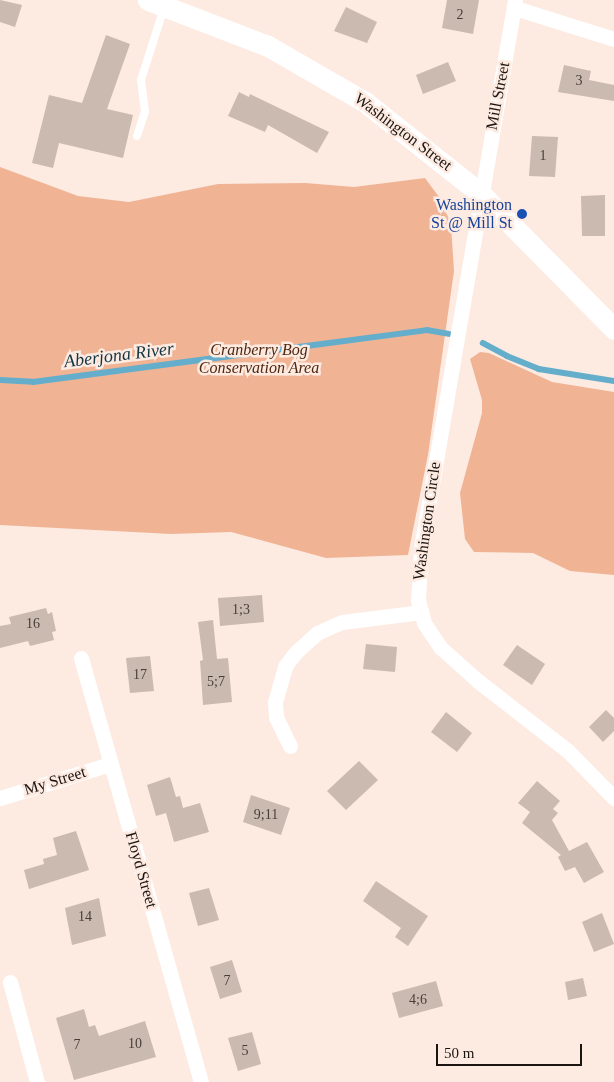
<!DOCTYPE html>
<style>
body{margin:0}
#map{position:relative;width:614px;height:1082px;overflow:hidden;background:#fdeae1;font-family:"Times New Roman",serif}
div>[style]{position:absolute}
.green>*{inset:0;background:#f0b495}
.stream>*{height:5.5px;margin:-2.75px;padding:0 2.75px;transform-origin:2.75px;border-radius:2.75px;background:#64aecb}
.building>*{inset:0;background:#cbbaaf}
.service>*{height:8px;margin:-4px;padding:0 4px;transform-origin:4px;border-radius:4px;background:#fff}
.minor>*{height:15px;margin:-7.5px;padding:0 7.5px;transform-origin:7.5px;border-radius:7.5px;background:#fff}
.secondary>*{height:21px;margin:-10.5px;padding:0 10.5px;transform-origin:10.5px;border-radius:10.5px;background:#fff}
.dots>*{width:14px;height:14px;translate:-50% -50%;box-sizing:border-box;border:2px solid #fdeae1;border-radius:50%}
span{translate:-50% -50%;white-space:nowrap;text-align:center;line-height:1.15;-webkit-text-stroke:5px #fdeae1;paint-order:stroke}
.number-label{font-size:14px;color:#473e39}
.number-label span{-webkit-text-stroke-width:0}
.street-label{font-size:16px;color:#1b1512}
.transit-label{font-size:16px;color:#164399}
.right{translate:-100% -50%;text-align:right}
.park-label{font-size:16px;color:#4f2710;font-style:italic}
.water-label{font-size:18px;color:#123542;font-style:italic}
.scale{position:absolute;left:436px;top:1044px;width:146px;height:22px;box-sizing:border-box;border:2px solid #1b1512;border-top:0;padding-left:6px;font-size:15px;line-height:18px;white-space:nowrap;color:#1b1512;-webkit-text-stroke:4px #fdeae1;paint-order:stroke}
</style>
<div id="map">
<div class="green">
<i style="clip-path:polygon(0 167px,78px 196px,129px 202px,218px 184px,305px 183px,354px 187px,425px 178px,442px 201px,451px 225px,454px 271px,428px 455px,408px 555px,326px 558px,231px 532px,171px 534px,0 525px)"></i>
<i style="clip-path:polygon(480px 352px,489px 353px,552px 382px,614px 392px,614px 575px,570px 571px,533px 553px,474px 552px,465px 539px,460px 493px,482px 413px,482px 400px,470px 359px)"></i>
</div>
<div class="stream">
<i style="left:483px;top:343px;width:27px;rotate:28deg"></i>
<i style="left:507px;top:356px;width:35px;rotate:22deg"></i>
<i style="left:539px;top:369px;width:76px;rotate:9.1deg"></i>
<i style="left:0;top:380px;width:33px;rotate:3deg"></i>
<i style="left:33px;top:382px;width:397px;rotate:-7.5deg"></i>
<i style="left:427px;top:330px;width:22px;rotate:10deg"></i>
</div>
<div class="building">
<i style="clip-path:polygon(0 0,22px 5px,15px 27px,0 22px)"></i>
<i style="clip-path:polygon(447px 0,479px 0,473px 34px,442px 28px)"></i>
<i style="clip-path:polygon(346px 7px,377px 22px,367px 43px,334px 31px)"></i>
<i style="clip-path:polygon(106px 35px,130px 44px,107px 109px,133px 115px,123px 158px,59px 143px,53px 168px,32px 163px,49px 95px,82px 103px)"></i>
<i style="clip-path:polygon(448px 62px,456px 81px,423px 94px,416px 75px)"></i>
<i style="clip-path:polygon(564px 65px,591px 71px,589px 80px,614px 85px,614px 101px,558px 92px)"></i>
<i style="clip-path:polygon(239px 92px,249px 97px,250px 94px,329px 132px,317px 153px,268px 125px,265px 132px,228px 116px)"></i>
<i style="clip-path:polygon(532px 136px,558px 137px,555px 177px,529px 176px)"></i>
<i style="clip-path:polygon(605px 195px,605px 236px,582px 236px,581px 196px)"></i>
<i style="clip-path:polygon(262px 595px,264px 622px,220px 626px,218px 598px)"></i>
<i style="clip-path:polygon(46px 608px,48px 614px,52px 612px,56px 631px,52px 632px,54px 640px,30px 646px,28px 641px,0 648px,0 626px,11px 624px,9px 617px)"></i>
<i style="clip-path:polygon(213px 620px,217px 659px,228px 658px,232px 702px,203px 705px,200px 661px,203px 660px,198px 622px)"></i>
<i style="clip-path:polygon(366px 644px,397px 647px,395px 672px,363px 669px)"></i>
<i style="clip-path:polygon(517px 645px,545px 664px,532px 685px,503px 665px)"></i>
<i style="clip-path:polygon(150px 656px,154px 691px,130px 693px,126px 658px)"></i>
<i style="clip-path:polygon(606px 710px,614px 718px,614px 731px,603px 742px,589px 727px)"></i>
<i style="clip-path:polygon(446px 712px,472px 733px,457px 752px,431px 732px)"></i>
<i style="clip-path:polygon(359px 761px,378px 780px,346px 810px,327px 791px)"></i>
<i style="clip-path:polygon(170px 777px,176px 797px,180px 796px,183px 808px,200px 803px,209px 832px,174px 842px,166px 813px,156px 816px,147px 785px)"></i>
<i style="clip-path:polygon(537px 781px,560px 801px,553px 809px,558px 813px,552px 820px,569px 851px,587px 842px,604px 872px,584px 883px,575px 867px,565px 871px,558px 857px,561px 855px,522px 823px,530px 812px,518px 803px)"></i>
<i style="clip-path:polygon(251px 795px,290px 808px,281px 835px,243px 822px)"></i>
<i style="clip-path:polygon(76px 831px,89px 870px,29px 889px,24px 870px,44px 864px,43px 859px,57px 855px,53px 838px)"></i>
<i style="clip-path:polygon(376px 881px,428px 916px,408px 946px,395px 937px,401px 928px,363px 901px)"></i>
<i style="clip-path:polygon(209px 888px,219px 920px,198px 926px,189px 893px)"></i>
<i style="clip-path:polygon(99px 898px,106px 936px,72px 945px,65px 908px)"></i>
<i style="clip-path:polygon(602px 913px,614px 944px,594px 952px,582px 922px)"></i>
<i style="clip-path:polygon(232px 960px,242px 992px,220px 999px,210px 967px)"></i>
<i style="clip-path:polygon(583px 978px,587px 996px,568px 1000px,565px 982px)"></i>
<i style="clip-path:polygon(436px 981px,443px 1006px,399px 1018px,392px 993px)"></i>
<i style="clip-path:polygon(84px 1009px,89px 1027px,95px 1025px,99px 1036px,145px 1021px,156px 1057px,74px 1080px,56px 1018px)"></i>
<i style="clip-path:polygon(252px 1032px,261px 1064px,238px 1071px,228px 1038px)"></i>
</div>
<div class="service">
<i style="left:137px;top:136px;width:25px;rotate:-72deg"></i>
<i style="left:145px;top:112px;width:32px;rotate:-97deg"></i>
<i style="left:141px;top:80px;width:76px;rotate:-72.3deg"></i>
</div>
<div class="minor">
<i style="left:515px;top:0;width:556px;rotate:99.73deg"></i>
<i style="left:421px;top:548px;width:52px;rotate:93.3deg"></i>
<i style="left:418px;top:600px;width:24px;rotate:75deg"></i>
<i style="left:424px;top:623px;width:30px;rotate:56deg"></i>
<i style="left:441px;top:648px;width:50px;rotate:41.7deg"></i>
<i style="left:478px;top:681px;width:114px;rotate:37.9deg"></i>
<i style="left:568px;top:751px;width:66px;rotate:45.6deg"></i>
<i style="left:515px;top:8px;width:104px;rotate:17.4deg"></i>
<i style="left:81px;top:658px;width:441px;rotate:74.2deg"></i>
<i style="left:290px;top:746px;width:32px;rotate:-116deg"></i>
<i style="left:276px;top:717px;width:15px;rotate:-94deg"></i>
<i style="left:275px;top:702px;width:37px;rotate:-74deg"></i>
<i style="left:285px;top:666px;width:18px;rotate:-52deg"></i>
<i style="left:296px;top:652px;width:28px;rotate:-42deg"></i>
<i style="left:317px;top:633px;width:27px;rotate:-24deg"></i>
<i style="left:342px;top:622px;width:80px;rotate:-7.2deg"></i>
<i style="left:0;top:798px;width:115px;rotate:-17.2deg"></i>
<i style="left:10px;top:982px;width:104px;rotate:74.9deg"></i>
</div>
<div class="secondary">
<i style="left:148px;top:0;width:129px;rotate:21deg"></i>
<i style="left:268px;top:46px;width:112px;rotate:30deg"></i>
<i style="left:365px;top:102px;width:147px;rotate:38.4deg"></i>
<i style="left:480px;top:193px;width:191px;rotate:45.4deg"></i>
</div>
<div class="dots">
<i style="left:522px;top:214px;background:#1a4fb4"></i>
</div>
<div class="number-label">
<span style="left:460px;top:15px">2</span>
<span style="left:579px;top:81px">3</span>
<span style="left:543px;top:156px">1</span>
<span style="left:241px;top:610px">1;3</span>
<span style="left:33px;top:624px">16</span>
<span style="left:140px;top:675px">17</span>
<span style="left:216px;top:682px">5;7</span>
<span style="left:266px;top:815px">9;11</span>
<span style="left:85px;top:917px">14</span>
<span style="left:227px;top:981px">7</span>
<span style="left:418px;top:1000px">4;6</span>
<span style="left:135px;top:1044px">10</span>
<span style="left:77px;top:1045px">7</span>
<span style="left:245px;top:1051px">5</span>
</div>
<div class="street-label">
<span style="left:498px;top:96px;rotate:-79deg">Mill Street</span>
<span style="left:403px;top:132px;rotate:37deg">Washington Street</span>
<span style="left:427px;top:521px;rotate:-82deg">Washington Circle</span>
<span style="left:55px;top:781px;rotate:-17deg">My Street</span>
<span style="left:141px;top:870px;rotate:74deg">Floyd Street</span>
</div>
<div class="transit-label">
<span class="right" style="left:512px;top:214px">Washington<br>St @ Mill St</span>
</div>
<div class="park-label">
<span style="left:259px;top:359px">Cranberry Bog<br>Conservation Area</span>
</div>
<div class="water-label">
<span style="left:119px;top:355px;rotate:-7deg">Aberjona River</span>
</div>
<div class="scale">50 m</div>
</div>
